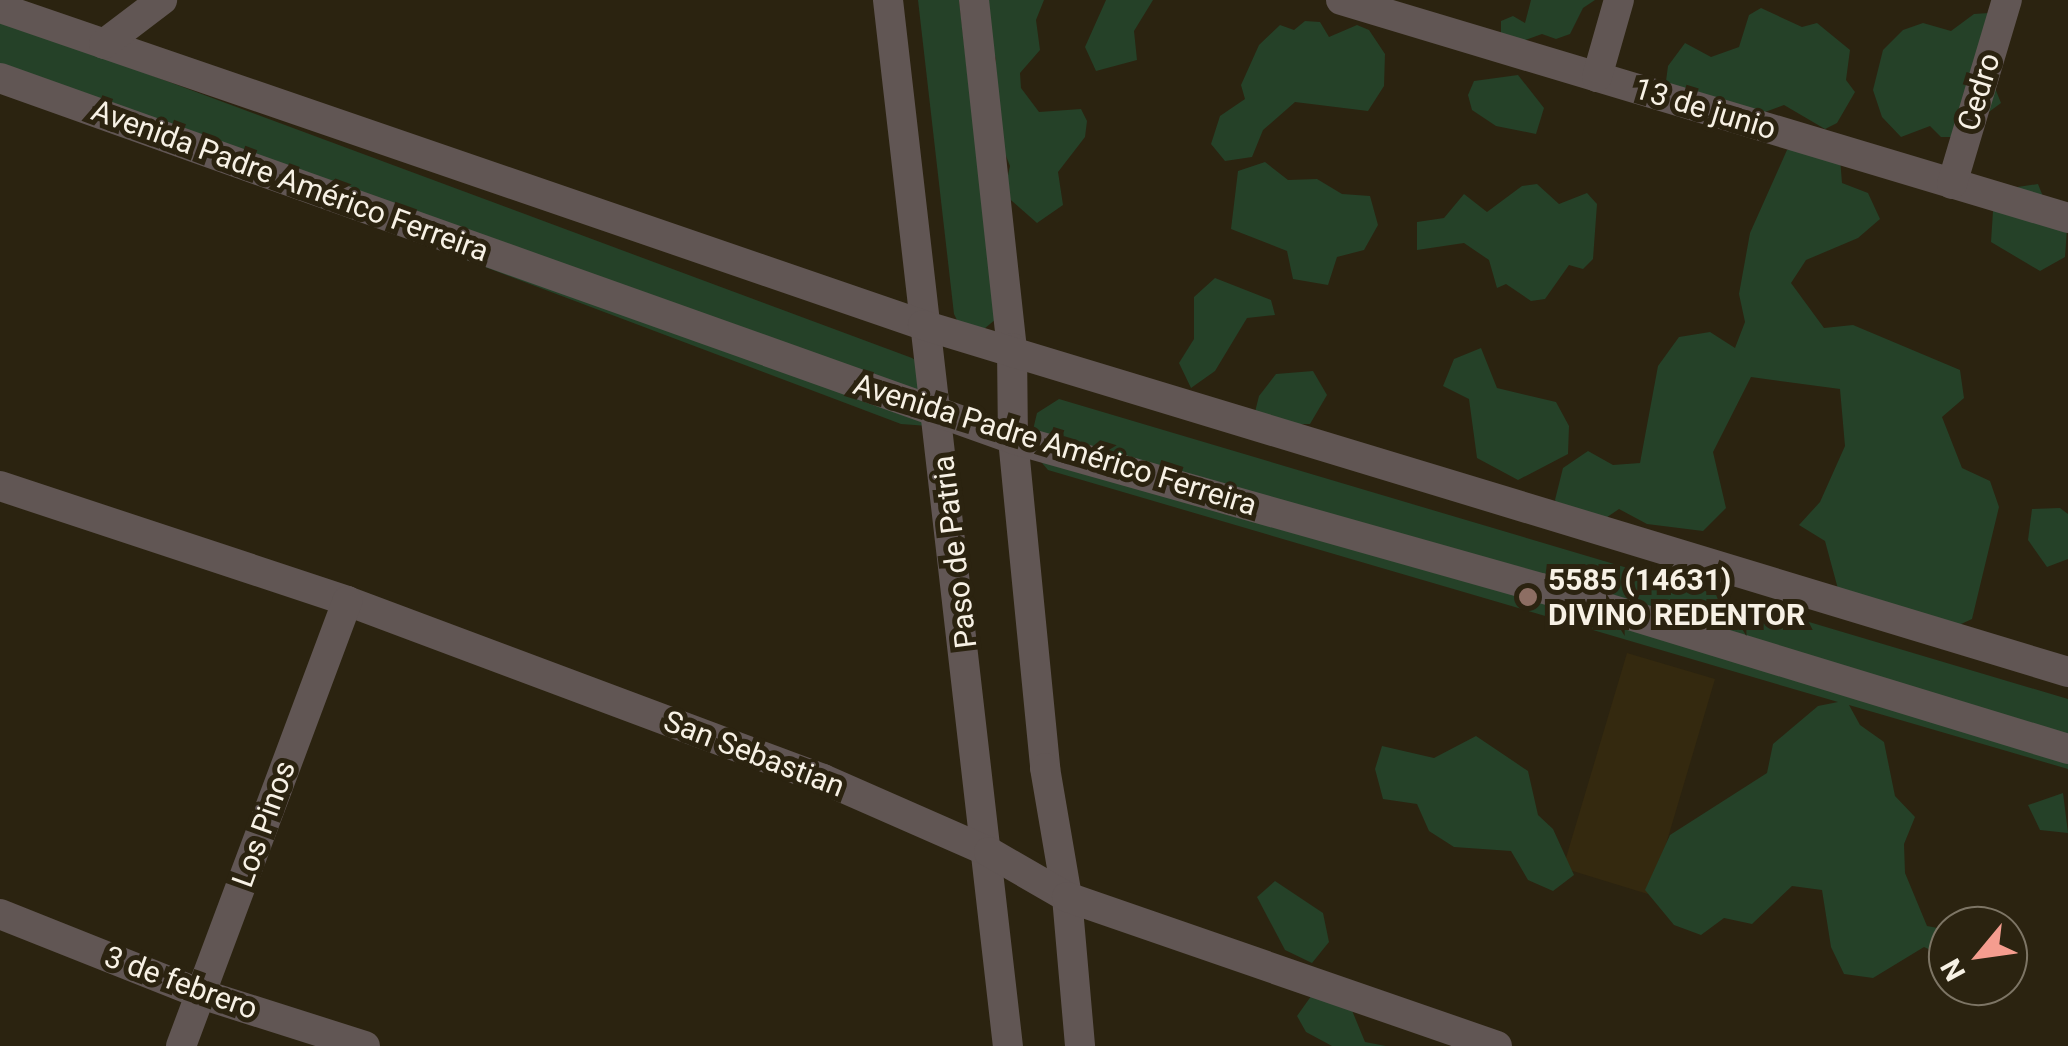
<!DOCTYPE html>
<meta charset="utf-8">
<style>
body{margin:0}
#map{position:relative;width:2068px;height:1046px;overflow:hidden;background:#2b2310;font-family:Roboto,sans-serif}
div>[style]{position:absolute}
.built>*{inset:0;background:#34290f}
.green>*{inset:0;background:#254128}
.minor>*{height:30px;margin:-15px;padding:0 15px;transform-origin:15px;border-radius:15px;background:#615654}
.dots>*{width:28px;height:28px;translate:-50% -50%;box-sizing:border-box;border:5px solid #2b2310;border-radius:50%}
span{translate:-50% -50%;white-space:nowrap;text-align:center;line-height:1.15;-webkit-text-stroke:10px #2b2310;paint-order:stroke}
.street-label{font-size:30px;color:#f7f1e5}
.poi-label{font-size:30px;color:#f7f1e5;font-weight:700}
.left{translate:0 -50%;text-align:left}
.north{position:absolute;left:1928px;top:906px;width:100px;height:100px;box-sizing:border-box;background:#2b2310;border:2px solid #7d7565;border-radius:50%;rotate:241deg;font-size:28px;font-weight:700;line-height:40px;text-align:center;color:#f7f1e5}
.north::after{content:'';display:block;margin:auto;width:35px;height:45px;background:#f59d8f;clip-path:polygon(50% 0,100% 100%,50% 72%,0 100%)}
</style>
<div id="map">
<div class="built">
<i style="clip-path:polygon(1627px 653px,1715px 679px,1651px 895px,1563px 868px)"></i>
</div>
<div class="green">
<i style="clip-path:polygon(918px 0,959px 0,996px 319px,984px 329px,958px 322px,954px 314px)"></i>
<i style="clip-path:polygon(977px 0,1044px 0,1036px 20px,1040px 50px,1020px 73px,1021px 88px,1039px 112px,1081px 109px,1087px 121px,1085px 137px,1058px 172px,1063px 205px,1037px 223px,1004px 194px,1010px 166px,989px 113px,996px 59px)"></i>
<i style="clip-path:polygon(1106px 0,1153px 0,1134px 31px,1137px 60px,1096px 71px,1085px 47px)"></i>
<i style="clip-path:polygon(1531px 0,1595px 0,1583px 8px,1570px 34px,1556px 39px,1542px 34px,1512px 45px,1501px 36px,1501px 21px,1513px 16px,1525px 23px)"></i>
<i style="clip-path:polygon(1761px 8px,1802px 27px,1817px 23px,1850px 50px,1846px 80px,1855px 92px,1837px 123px,1825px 129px,1784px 105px,1757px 115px,1688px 103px,1666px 81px,1668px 66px,1685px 43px,1711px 57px,1739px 47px,1749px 15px)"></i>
<i style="clip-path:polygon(1989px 13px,1989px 73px,2001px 103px,1955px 137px,1941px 137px,1930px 126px,1901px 137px,1882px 117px,1873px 90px,1883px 50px,1903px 30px,1923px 23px,1951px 31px,1974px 14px)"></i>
<i style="clip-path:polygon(0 19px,912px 358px,928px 368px,928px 426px,901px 424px,0 84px)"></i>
<i style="clip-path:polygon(1305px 21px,1320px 22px,1329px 37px,1357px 25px,1369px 30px,1385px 54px,1384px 86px,1368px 111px,1295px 102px,1263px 130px,1252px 157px,1225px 161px,1211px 144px,1220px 116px,1245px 99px,1241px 85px,1259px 45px,1280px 25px,1294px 30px)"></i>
<i style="clip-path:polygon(1518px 75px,1544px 108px,1536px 134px,1496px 126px,1472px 110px,1468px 95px,1474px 81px)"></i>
<i style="clip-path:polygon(1817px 138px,1840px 158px,1842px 183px,1868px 193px,1880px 219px,1858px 238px,1806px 260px,1791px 283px,1824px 328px,1853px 325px,1960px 370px,1964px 398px,1942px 417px,1962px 468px,1990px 481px,1999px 507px,1972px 619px,1948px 630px,1841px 600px,1825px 541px,1799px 525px,1820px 502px,1845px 446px,1840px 389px,1751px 377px,1713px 452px,1726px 508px,1703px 531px,1647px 524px,1619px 509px,1594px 526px,1567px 530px,1555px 500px,1563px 468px,1588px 451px,1613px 465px,1640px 463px,1658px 366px,1679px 337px,1710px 332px,1735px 348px,1745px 322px,1739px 294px,1750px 233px,1787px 150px)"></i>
<i style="clip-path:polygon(1265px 162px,1288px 180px,1317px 179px,1342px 194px,1370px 196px,1378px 225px,1364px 250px,1337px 257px,1328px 285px,1293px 279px,1287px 251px,1231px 229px,1238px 171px)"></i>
<i style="clip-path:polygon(1537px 184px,1559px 204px,1587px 193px,1597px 204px,1593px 259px,1583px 269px,1569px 265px,1545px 299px,1531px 301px,1506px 284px,1497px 288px,1489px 260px,1464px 243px,1417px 250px,1417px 222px,1444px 218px,1464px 194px,1487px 212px,1522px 186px)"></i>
<i style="clip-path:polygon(2038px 184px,2048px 209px,2067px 229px,2065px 257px,2040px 271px,1991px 242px,1993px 211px,2011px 188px)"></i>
<i style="clip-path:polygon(1215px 278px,1271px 300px,1275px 315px,1247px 318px,1215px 371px,1191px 388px,1179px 363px,1194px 339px,1194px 297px)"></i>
<i style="clip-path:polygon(1481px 348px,1497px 388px,1556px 402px,1569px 426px,1568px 454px,1518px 480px,1477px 458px,1469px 399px,1443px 386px,1454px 359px)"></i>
<i style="clip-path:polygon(1313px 371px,1327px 395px,1310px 424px,1252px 424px,1259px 396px,1276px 374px)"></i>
<i style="clip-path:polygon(1059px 399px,2068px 699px,2068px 769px,1849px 705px,1860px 725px,1884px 742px,1895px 796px,1915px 817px,1904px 844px,1905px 873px,1927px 926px,1948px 930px,1948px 958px,1924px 947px,1873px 978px,1844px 974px,1831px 947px,1822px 890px,1792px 886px,1752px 924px,1724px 918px,1701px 935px,1674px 925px,1645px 890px,1670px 835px,1767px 773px,1773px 744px,1818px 706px,1838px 702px,1048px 470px,1036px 456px,1032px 434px,1037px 413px)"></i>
<i style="clip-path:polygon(2060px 508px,2068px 514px,2068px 559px,2047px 567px,2028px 540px,2032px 509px)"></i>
<i style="clip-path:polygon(1476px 736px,1528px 771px,1538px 815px,1553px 829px,1574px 875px,1553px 891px,1528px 880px,1511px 851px,1454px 847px,1429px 831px,1417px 804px,1383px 799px,1375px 769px,1382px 746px,1434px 758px)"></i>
<i style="clip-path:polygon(2063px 793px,2068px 833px,2040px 830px,2028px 805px)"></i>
<i style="clip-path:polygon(1275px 881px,1323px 913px,1329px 942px,1312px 963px,1285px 950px,1257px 897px)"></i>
<i style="clip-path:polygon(1344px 991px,1365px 1042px,1386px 1046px,1332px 1046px,1306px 1032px,1297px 1016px,1314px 992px)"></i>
</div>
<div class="minor">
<i style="left:888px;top:0;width:1053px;rotate:83.46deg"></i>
<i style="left:974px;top:0;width:350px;rotate:83.8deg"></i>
<i style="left:1012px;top:348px;width:91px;rotate:89.4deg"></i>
<i style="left:1013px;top:439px;width:331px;rotate:84.4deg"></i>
<i style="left:1045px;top:768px;width:131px;rotate:80.3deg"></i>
<i style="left:1067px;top:897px;width:150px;rotate:85deg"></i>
<i style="left:1341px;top:0;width:759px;rotate:16.69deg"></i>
<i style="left:0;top:8px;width:976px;rotate:18.95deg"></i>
<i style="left:923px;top:325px;width:1196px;rotate:16.86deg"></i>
<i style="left:104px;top:44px;width:73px;rotate:-37.2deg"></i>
<i style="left:1597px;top:77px;width:80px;rotate:-74.1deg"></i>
<i style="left:0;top:78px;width:1075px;rotate:19.61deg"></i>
<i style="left:1013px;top:439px;width:549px;rotate:15.76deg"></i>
<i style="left:1541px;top:588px;width:551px;rotate:16.99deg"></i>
<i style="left:1952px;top:184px;width:192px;rotate:-73.4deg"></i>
<i style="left:0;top:486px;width:366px;rotate:18.3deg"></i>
<i style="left:347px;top:601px;width:508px;rotate:20.5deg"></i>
<i style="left:823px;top:779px;width:181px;rotate:23.7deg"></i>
<i style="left:989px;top:852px;width:90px;rotate:30deg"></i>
<i style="left:1067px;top:897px;width:455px;rotate:19.1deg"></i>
<i style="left:0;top:914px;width:216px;rotate:21.7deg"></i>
<i style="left:201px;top:994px;width:172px;rotate:17.6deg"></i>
<i style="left:181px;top:1046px;width:475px;rotate:-69.5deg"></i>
</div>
<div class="dots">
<i style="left:1528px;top:597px;background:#8d6e63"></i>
</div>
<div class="street-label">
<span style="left:1979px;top:92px;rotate:-73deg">Cedro</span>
<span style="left:1705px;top:109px;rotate:17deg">13 de junio</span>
<span style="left:290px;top:181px;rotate:20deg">Avenida Padre Américo Ferreira</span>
<span style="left:1055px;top:445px;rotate:17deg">Avenida Padre Américo Ferreira</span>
<span style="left:955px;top:552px;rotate:-97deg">Paso de Patria</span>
<span style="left:754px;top:754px;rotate:21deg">San Sebastian</span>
<span style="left:264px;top:824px;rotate:-70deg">Los Pinos</span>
<span style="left:181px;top:983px;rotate:20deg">3 de febrero</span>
</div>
<div class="poi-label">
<span class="left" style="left:1548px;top:597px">5585 (14631)<br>DIVINO REDENTOR</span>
</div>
<div class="north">N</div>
</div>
